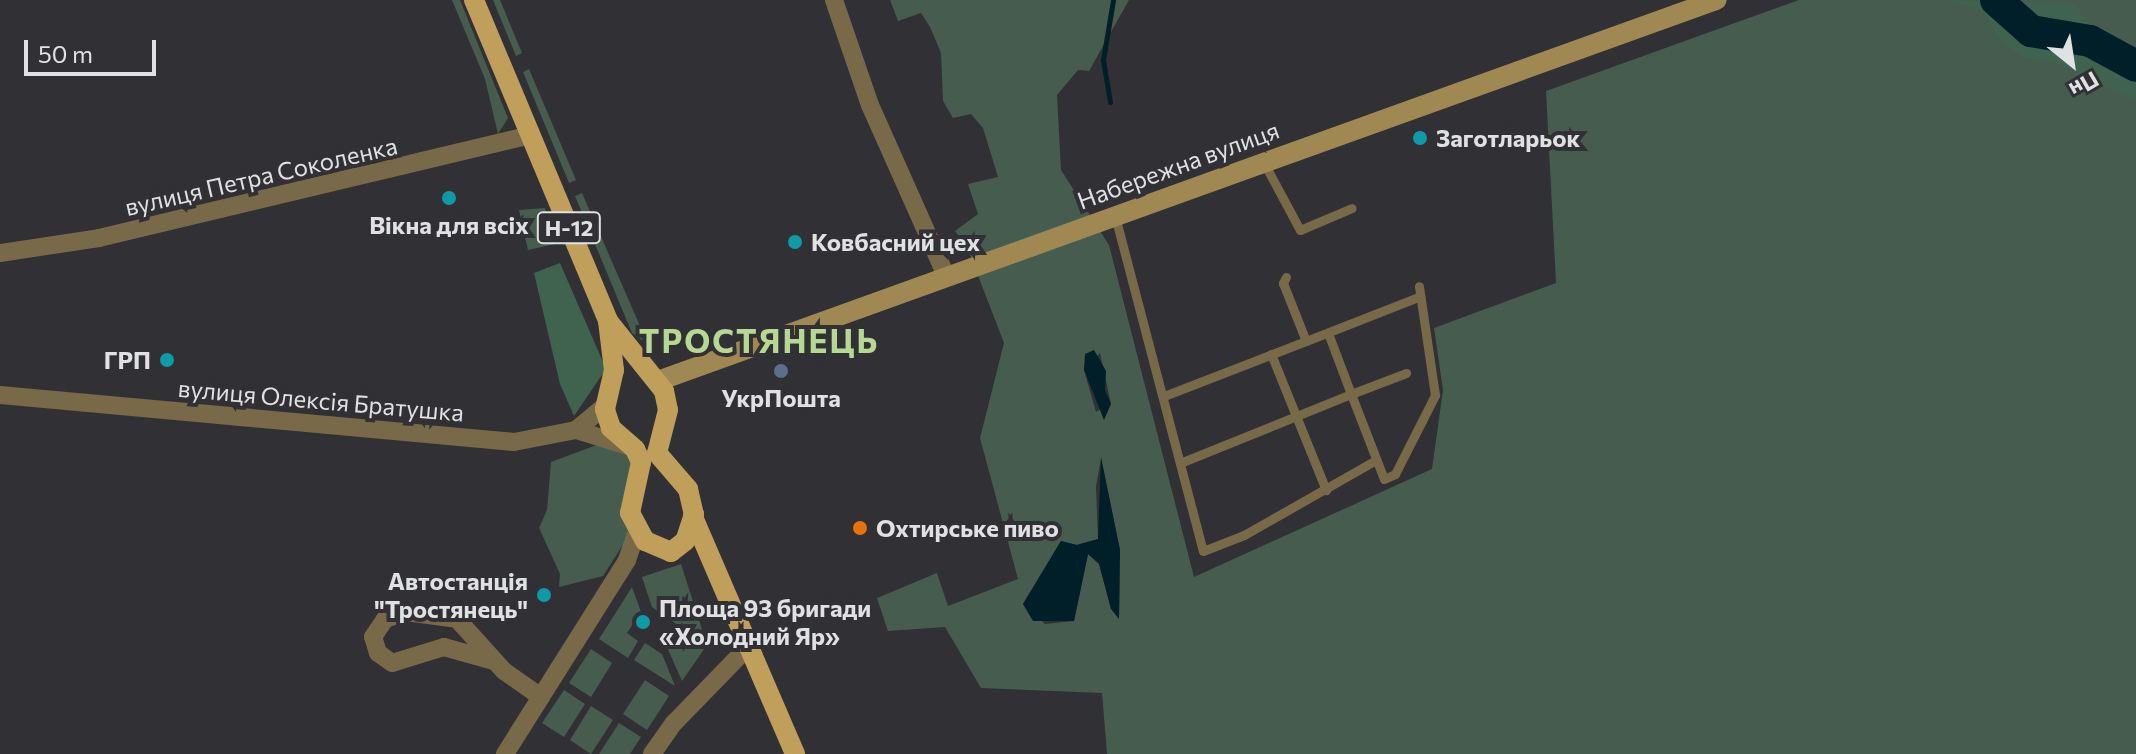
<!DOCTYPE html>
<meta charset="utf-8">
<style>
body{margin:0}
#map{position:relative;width:2136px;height:754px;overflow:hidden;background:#303035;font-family:Commissioner,sans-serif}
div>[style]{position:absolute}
.green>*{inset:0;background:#465c4f}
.forest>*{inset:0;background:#3f634f}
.water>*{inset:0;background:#001f28}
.stream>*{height:5px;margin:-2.5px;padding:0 2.5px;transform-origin:2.5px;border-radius:2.5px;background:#001f28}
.river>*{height:32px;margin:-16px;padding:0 16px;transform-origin:16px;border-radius:16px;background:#001f28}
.service>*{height:9px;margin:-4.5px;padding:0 4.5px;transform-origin:4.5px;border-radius:4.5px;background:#786949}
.minor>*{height:18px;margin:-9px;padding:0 9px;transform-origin:9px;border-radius:9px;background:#786949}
.secondary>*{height:20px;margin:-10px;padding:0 10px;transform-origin:10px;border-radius:10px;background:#a08853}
.primary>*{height:20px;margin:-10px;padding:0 10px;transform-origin:10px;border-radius:10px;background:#bf9f5a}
.dots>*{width:22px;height:22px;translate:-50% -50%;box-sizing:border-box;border:4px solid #303035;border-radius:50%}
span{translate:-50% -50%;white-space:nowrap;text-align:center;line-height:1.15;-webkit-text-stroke:8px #303035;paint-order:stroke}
.shield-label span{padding:2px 6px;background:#303035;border:2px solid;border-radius:6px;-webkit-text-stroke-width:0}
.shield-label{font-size:22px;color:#e0e1e3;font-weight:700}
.poi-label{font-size:24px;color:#e0e1e3;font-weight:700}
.left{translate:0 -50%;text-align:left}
.right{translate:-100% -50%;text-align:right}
.street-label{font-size:24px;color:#e0e1e3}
.district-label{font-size:32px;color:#b7d892;font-weight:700;letter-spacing:2px}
.north{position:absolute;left:2032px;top:24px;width:80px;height:80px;-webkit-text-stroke:6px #303035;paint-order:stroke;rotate:150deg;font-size:22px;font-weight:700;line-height:32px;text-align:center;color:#e0e1e3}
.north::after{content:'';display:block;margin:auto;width:28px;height:36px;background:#e0e1e3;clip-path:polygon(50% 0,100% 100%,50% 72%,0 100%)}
.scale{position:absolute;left:24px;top:40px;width:132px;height:36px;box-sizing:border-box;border:4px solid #e0e1e3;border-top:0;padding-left:10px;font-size:24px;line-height:28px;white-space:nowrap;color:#e0e1e3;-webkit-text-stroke:6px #303035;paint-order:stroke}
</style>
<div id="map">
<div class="green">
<i style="clip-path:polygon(452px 0,460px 0,508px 118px,498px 134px,485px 79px)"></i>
<i style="clip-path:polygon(493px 0,500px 0,522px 53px,516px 56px)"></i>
<i style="clip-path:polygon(evenodd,890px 0,1129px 0,1089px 71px,1078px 70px,1057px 95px,1061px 170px,1109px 245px,1194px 577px,1432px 469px,1443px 390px,1434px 328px,1556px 283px,1546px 91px,1799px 0,2136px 0,2136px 754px,1107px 754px,1102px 693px,981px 688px,945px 627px,888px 631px,877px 598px,937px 573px,948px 606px,1018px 579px,980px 438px,1004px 343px,967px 247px,955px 231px,978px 214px,968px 184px,998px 177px,983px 128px,971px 114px,953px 118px,943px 101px,941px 53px,930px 27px,921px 13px,898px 21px,890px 0,1100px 353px,1111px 404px,1096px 412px,1084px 370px,1100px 353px,890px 0,1101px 459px,1120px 550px,1119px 617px,1111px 609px,1099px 563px,1088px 554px,1074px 621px,1045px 624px,1023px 604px,1061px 541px,1076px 545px,1098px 539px,1096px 486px,1101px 459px)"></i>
<i style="clip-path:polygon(529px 69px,576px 180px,569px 183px,523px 72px)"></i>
<i style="clip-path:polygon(582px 193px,647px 342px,646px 343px,632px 333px,575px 196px)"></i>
<i style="clip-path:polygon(545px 208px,555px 244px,528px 250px,519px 210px)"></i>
<i style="clip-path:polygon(610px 440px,634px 448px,635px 526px,603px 576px,559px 587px,560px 574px,539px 528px,547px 510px,551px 462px)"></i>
<i style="clip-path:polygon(681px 564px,707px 645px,682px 681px,666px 645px,679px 626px,652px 607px,642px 577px)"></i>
<i style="clip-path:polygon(632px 587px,641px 612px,627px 633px,638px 641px,628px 658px,599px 639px)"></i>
<i style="clip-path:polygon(645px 643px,662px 654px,675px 686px,634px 660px)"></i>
<i style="clip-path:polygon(591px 649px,612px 663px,591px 697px,569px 683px)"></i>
<i style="clip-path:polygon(645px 680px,669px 696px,647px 730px,623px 714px)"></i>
<i style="clip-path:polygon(564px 690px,585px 704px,564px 737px,542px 723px)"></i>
<i style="clip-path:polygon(591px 706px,613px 720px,591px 754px,570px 740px)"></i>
<i style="clip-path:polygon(619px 723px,641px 737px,630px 754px,599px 754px)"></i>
</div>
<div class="forest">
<i style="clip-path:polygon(1949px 0,2075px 4px,2087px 22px,2136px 47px,2136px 101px,2056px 63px,2023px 58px,2000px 40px,1982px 11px)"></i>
<i style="clip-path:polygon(560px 263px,606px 369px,574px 416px,560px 384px,534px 273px)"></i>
</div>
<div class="water">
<i style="clip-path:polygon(1094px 350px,1106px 371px,1105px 390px,1111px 404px,1104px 420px,1084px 370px,1085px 354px)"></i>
<i style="clip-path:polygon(1101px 457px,1120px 550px,1119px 619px,1111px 609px,1099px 564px,1088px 554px,1074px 621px,1033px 621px,1023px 604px,1061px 541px,1077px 545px,1098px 539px)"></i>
</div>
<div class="stream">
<i style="left:1110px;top:102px;width:43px;rotate:-99.5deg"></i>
<i style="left:1103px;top:60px;width:61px;rotate:-80.5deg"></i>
</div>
<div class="river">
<i style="left:1996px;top:0;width:47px;rotate:41.5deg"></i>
<i style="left:2031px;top:31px;width:60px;rotate:9.6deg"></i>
<i style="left:2090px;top:41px;width:52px;rotate:28.5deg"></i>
</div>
<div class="service">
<i style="left:1264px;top:163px;width:76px;rotate:61.8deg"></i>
<i style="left:1300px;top:230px;width:56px;rotate:-22.9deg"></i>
<i style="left:1115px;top:216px;width:346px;rotate:75.3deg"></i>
<i style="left:1203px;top:551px;width:44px;rotate:-21.3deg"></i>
<i style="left:1244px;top:535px;width:152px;rotate:-29.6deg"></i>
<i style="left:1286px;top:277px;width:7px;rotate:117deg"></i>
<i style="left:1283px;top:283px;width:62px;rotate:68.4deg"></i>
<i style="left:1306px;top:341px;width:123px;rotate:-21.4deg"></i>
<i style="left:1328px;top:333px;width:65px;rotate:69.3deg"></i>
<i style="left:1351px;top:394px;width:59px;rotate:-20.9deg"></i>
<i style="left:1271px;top:354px;width:147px;rotate:68deg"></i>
<i style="left:1164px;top:396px;width:152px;rotate:-21.2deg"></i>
<i style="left:1180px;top:463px;width:184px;rotate:-22deg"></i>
<i style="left:1351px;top:394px;width:91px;rotate:68.8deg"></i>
<i style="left:1384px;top:479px;width:12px;rotate:-24deg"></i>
<i style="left:1395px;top:474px;width:89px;rotate:-63.1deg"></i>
<i style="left:1435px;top:395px;width:110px;rotate:-98.4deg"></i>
</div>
<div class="minor">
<i style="left:834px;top:0;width:111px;rotate:71.1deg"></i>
<i style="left:870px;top:105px;width:187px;rotate:66deg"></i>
<i style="left:0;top:253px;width:100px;rotate:-8.6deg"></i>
<i style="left:99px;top:238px;width:443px;rotate:-13.4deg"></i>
<i style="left:0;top:395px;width:516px;rotate:5.22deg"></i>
<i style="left:514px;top:442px;width:63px;rotate:-11deg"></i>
<i style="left:576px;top:430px;width:58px;rotate:17.2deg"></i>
<i style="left:576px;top:430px;width:38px;rotate:-40deg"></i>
<i style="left:494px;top:661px;width:52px;rotate:-164.4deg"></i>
<i style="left:444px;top:647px;width:54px;rotate:162.9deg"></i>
<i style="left:392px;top:663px;width:17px;rotate:-144deg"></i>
<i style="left:378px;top:653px;width:17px;rotate:-107deg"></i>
<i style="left:373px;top:637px;width:22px;rotate:-56deg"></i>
<i style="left:385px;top:619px;width:22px;rotate:-18deg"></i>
<i style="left:406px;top:612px;width:51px;rotate:7.8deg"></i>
<i style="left:457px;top:619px;width:70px;rotate:47.9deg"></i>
<i style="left:504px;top:671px;width:45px;rotate:35.1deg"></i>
<i style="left:505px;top:754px;width:229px;rotate:-57.8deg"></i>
<i style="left:627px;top:560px;width:31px;rotate:-71deg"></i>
<i style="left:652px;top:754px;width:38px;rotate:-55deg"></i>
<i style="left:674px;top:723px;width:106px;rotate:-45.8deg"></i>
</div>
<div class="secondary">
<i style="left:658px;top:381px;width:1125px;rotate:-19.8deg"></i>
</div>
<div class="primary">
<i style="left:474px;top:0;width:348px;rotate:67.3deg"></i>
<i style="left:608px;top:321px;width:90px;rotate:51.3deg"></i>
<i style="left:664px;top:391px;width:19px;rotate:78deg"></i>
<i style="left:668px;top:410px;width:44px;rotate:104.3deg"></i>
<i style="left:657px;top:453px;width:48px;rotate:49.3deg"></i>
<i style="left:688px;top:489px;width:26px;rotate:77deg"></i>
<i style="left:694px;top:514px;width:28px;rotate:108deg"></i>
<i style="left:685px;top:541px;width:18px;rotate:142deg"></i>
<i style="left:671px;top:552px;width:28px;rotate:-157deg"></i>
<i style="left:645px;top:541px;width:32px;rotate:-118deg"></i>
<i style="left:630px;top:513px;width:52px;rotate:-77.8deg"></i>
<i style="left:641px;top:462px;width:14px;rotate:-115deg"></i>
<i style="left:635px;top:449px;width:32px;rotate:-139deg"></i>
<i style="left:611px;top:428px;width:20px;rotate:-108deg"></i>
<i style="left:605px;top:409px;width:40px;rotate:-77deg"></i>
<i style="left:614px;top:370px;width:49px;rotate:-97deg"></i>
<i style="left:693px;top:517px;width:258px;rotate:66.7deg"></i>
</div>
<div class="dots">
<i style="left:1420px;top:138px;background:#0f9aa8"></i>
<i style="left:449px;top:198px;background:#0f9aa8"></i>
<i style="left:795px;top:242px;background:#0f9aa8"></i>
<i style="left:167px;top:360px;background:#0f9aa8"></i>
<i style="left:781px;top:371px;background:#5c6f8a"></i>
<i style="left:860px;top:528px;background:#e8710a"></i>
<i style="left:544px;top:595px;background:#0f9aa8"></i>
<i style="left:643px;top:622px;background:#0f9aa8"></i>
</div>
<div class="shield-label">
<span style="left:569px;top:228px">Н-12</span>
</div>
<div class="poi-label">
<span class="left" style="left:1436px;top:138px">Заготларьок</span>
<span style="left:449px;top:225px">Вікна для всіх</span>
<span class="left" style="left:811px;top:242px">Ковбасний цех</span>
<span class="right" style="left:151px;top:360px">ГРП</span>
<span style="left:781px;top:398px">УкрПошта</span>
<span class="left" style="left:876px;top:528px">Охтирське пиво</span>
<span class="right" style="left:528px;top:595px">Автостанція<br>"Тростянець"</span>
<span class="left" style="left:659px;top:622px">Площа 93 бригади<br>«Холодний Яр»</span>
</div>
<div class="street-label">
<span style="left:1178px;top:165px;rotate:-20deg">Набережна вулиця</span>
<span style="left:261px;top:176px;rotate:-13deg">вулиця Петра Соколенка</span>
<span style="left:321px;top:400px;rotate:5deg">вулиця Олексія Братушка</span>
</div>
<div class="district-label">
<span style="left:759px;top:340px">ТРОСТЯНЕЦЬ</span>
</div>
<div class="north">Пн</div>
<div class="scale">50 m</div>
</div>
